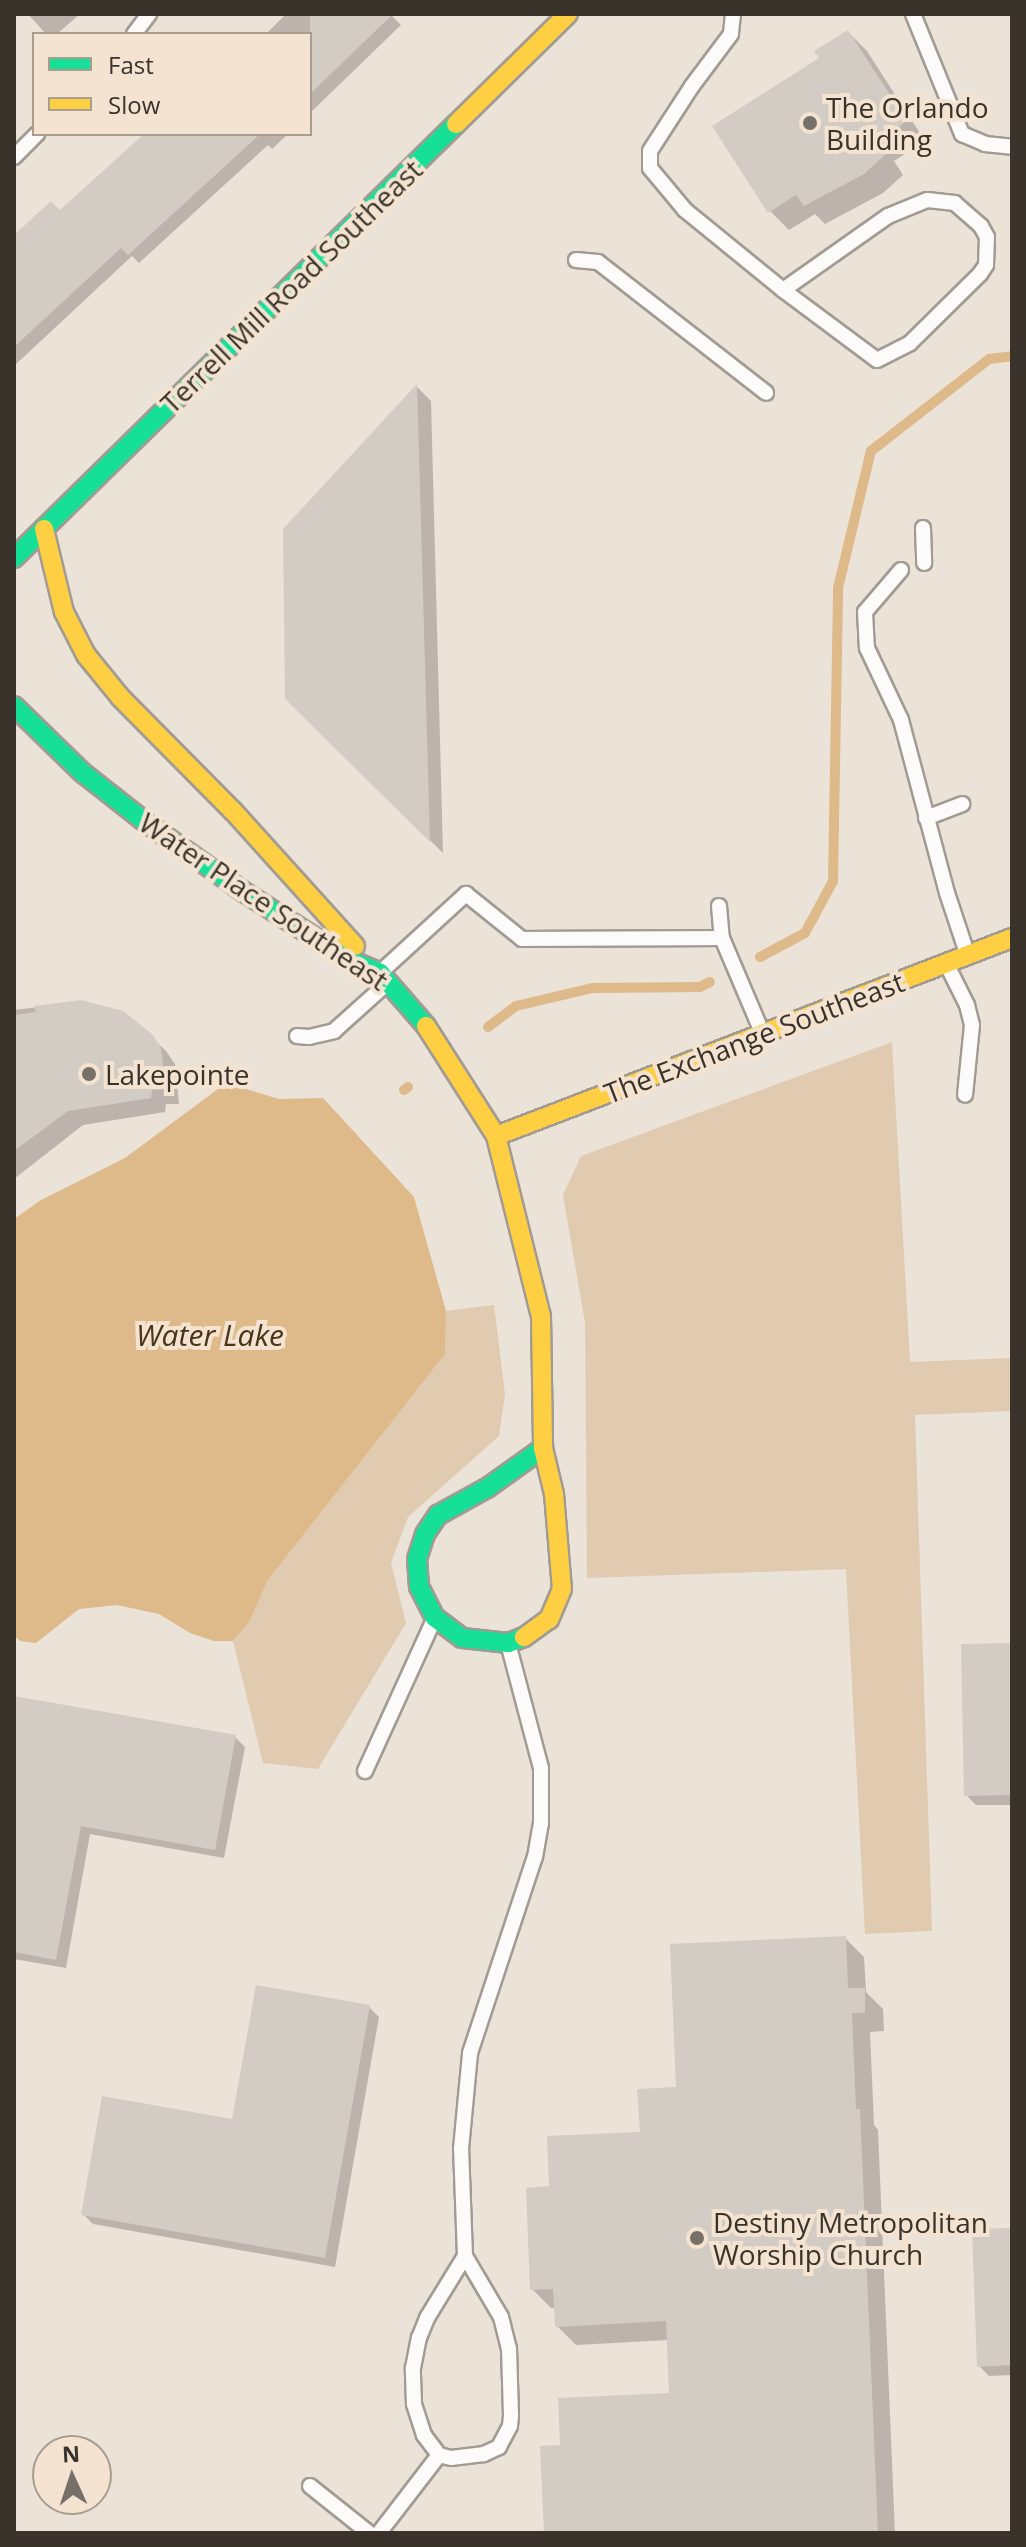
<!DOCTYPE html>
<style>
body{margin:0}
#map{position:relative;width:1026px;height:2547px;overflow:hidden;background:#ebe2d8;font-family:"Open Sans",sans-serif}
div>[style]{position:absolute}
.green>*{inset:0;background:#e0cab0}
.water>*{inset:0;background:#deb98a}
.shadow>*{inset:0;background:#0003}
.stream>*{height:10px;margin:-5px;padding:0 5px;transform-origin:5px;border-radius:5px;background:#deb98a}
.building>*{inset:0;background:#d3ccc4}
.roads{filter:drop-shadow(2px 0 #a19b93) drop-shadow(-2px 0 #a19b93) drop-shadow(0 2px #a19b93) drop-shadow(0 -2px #a19b93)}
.lane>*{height:14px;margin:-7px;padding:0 7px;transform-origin:7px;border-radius:7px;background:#fcfbf9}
.fast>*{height:18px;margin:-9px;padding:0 9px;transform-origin:9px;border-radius:9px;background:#16e098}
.slow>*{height:18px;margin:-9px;padding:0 9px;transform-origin:9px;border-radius:9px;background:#ffcf43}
.dots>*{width:22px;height:22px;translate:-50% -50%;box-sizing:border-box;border:4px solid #f3e3d0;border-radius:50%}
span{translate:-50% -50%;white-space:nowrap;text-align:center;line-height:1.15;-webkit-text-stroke:8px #f3e3d0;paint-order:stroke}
.poi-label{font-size:28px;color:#39332c}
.left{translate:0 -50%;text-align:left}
.street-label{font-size:28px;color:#39332c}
.water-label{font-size:30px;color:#4a3518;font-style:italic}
.frame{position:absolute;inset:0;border:16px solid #39332c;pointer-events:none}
.legend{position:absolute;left:32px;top:32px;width:280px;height:104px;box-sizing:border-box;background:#f3e3d0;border:2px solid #a99d8e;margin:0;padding:10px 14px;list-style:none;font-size:24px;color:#39332c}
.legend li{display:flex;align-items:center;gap:16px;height:40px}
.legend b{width:40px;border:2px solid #a99d8e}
.north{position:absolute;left:32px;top:2435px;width:80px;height:80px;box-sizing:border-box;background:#f3e3d0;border:2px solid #a99d8e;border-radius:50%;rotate:357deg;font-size:22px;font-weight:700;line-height:32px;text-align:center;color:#39332c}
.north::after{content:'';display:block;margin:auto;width:28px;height:36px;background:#777068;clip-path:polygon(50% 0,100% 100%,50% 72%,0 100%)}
</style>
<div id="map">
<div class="green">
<i style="clip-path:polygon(892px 1042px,910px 1362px,1012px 1358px,1012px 1411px,915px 1415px,932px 1931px,865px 1934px,846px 1569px,587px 1578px,585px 1323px,563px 1195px,581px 1156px)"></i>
<i style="clip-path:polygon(494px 1305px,505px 1394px,499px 1436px,408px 1517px,391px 1563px,406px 1623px,318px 1769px,263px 1763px,233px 1641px,249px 1622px,268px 1580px,445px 1354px,446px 1311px)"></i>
</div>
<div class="water">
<i style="clip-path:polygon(226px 1083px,279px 1099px,323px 1098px,414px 1197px,446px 1311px,445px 1354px,268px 1580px,249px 1622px,233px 1641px,214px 1641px,190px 1633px,159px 1614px,117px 1605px,79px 1609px,36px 1643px,20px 1641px,14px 1635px,14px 1219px,41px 1200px,125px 1158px)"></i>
</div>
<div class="shadow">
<i style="clip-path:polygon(28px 14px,80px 14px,57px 34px,46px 34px)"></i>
<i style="clip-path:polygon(286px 14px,390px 14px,401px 25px,310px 113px,310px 34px,266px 34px)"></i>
<i style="clip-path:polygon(848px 32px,867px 51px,925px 141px,894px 161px,903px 175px,883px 193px,825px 224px,815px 214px,789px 230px,770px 211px)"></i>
<i style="clip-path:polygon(147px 134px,288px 134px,272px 149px,268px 145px,139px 263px,132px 256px,14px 366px,14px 238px,61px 213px)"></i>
<i style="clip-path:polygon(417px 387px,431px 401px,443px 853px,287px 699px)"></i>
<i style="clip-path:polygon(81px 1002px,150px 1036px,166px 1051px,175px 1064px,179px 1104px,166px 1104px,165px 1112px,83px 1125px,14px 1179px,14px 1010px)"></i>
<i style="clip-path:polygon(1012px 1645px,1012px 1805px,976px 1805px,966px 1795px)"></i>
<i style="clip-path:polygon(14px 1698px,235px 1737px,245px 1747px,224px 1858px,90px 1834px,66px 1968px,14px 1959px)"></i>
<i style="clip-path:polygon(845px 1938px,864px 1957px,866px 1992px,883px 2009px,884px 2031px,870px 2032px,874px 2125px,878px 2130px,895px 2533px,546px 2533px,562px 2447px,671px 2395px,669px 2340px,576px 2345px,557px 2326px,556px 2308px,551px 2308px,532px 2289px,551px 2188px,642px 2134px,678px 2089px)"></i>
<i style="clip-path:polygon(369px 2007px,379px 2017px,335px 2267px,93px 2224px,83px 2214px,233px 2121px)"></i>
<i style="clip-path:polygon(1012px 2230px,1012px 2375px,989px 2376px,979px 2366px)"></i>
</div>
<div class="stream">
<i style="left:760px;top:957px;width:51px;rotate:-28.1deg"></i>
<i style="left:805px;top:933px;width:59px;rotate:-61.7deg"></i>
<i style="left:833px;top:881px;width:293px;rotate:-89deg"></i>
<i style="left:838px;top:588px;width:141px;rotate:-76.5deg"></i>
<i style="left:871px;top:451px;width:150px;rotate:-37.9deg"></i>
<i style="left:989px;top:359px;width:23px;rotate:-7deg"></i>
<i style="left:488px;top:1027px;width:35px;rotate:-37deg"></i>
<i style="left:516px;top:1006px;width:79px;rotate:-13.2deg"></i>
<i style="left:593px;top:988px;width:107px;rotate:-0.5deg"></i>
<i style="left:700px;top:987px;width:11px;rotate:-27deg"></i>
<i style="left:404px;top:1090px;width:5px;rotate:-37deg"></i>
</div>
<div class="building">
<i style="clip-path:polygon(310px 14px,393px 14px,310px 94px)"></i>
<i style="clip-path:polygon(848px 30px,907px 121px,876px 141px,885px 155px,864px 174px,804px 206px,796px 195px,768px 213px,712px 126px,819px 58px,814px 51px)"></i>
<i style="clip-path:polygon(144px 134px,260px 134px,128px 255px,121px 248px,14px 347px,14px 235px,51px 201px,60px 210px)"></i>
<i style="clip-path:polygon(417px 384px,430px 842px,285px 699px,283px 529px)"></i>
<i style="clip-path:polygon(81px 1000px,123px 1011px,152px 1034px,161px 1048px,166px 1089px,152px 1090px,151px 1098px,68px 1111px,14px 1151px,14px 1015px,36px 1012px,34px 1006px)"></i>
<i style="clip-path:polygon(1012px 1643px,1012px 1795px,964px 1796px,961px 1644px)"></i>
<i style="clip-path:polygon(14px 1696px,236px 1735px,215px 1850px,81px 1826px,56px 1960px,14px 1952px)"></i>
<i style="clip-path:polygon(846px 1936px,848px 1988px,865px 1988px,865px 2013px,852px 2013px,856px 2109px,860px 2109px,878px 2533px,544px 2533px,540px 2446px,560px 2445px,558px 2398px,669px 2393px,666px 2321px,555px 2327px,553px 2289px,530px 2290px,526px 2188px,549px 2186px,547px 2136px,640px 2132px,637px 2089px,676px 2087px,670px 1944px)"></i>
<i style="clip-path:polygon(256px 1985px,370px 2005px,325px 2258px,81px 2215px,102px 2096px,232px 2119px)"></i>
<i style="clip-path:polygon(1012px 2228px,1012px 2365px,977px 2367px,972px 2229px)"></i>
</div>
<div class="roads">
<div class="lane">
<i style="left:733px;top:14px;width:20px;rotate:96deg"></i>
<i style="left:731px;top:34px;width:65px;rotate:126.9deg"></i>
<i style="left:692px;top:86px;width:77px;rotate:122.9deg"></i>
<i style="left:650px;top:151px;width:17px;rotate:90deg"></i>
<i style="left:650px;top:168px;width:55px;rotate:50.2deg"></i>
<i style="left:685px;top:210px;width:127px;rotate:39.2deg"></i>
<i style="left:783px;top:290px;width:117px;rotate:36.7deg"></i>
<i style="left:877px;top:360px;width:37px;rotate:-27deg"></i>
<i style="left:910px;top:343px;width:98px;rotate:-44.6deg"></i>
<i style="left:980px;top:274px;width:11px;rotate:-56deg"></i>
<i style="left:986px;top:265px;width:28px;rotate:-88deg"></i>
<i style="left:987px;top:237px;width:13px;rotate:-119deg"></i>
<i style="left:981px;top:226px;width:35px;rotate:-139deg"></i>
<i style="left:955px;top:203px;width:28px;rotate:-174deg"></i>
<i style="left:927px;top:200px;width:42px;rotate:157.7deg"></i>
<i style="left:888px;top:216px;width:128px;rotate:144.8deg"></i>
<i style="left:913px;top:14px;width:130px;rotate:67.8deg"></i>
<i style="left:962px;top:134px;width:25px;rotate:23deg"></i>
<i style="left:985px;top:144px;width:27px;rotate:6deg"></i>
<i style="left:134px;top:34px;width:25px;rotate:-53deg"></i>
<i style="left:14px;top:157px;width:33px;rotate:-45deg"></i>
<i style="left:576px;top:260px;width:22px;rotate:5deg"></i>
<i style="left:598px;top:262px;width:213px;rotate:37.9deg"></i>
<i style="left:923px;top:528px;width:35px;rotate:88deg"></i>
<i style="left:901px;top:570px;width:55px;rotate:130.6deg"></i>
<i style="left:865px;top:612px;width:36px;rotate:87deg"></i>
<i style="left:867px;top:648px;width:80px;rotate:64.7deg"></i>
<i style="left:901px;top:720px;width:179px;rotate:75.1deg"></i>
<i style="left:947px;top:893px;width:60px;rotate:71.6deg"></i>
<i style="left:926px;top:818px;width:39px;rotate:-21deg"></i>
<i style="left:719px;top:906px;width:32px;rotate:85deg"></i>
<i style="left:722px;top:938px;width:100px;rotate:67deg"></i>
<i style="left:948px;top:967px;width:42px;rotate:63.4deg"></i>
<i style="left:967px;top:1005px;width:21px;rotate:76deg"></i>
<i style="left:972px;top:1025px;width:70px;rotate:95.7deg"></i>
<i style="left:383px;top:970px;width:113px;rotate:-42.5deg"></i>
<i style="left:466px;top:894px;width:72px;rotate:38.8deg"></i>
<i style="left:522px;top:939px;width:200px;rotate:-0.3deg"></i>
<i style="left:297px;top:1036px;width:12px;rotate:5deg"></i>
<i style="left:309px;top:1037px;width:26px;rotate:-13deg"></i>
<i style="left:334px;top:1031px;width:69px;rotate:-42deg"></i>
<i style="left:365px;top:1771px;width:164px;rotate:-65.5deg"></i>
<i style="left:465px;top:2256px;width:71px;rotate:59.5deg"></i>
<i style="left:501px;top:2317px;width:32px;rotate:76deg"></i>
<i style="left:509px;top:2348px;width:68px;rotate:88.3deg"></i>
<i style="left:511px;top:2416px;width:10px;rotate:96deg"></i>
<i style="left:510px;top:2426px;width:24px;rotate:118deg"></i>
<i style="left:499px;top:2447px;width:17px;rotate:155deg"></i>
<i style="left:484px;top:2454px;width:33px;rotate:173deg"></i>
<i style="left:451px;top:2458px;width:12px;rotate:-166deg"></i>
<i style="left:439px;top:2455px;width:25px;rotate:-127deg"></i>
<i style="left:424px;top:2435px;width:33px;rotate:-108deg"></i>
<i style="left:414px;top:2404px;width:36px;rotate:-92deg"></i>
<i style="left:413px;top:2368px;width:31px;rotate:-79deg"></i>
<i style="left:419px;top:2338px;width:22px;rotate:-68deg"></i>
<i style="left:427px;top:2318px;width:73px;rotate:-58.5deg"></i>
<i style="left:465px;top:2256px;width:107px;rotate:-92.1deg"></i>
<i style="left:461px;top:2149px;width:96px;rotate:-84.6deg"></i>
<i style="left:470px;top:2053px;width:206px;rotate:-71.7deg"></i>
<i style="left:535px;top:1857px;width:35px;rotate:-80deg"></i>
<i style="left:541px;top:1823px;width:55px;rotate:-90deg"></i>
<i style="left:541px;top:1768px;width:125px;rotate:-104.8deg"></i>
<i style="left:310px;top:2486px;width:75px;rotate:38.5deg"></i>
<i style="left:379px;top:2533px;width:98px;rotate:-52.4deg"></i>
</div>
<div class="fast">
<i style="left:14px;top:558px;width:619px;rotate:-44.48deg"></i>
<i style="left:14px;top:706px;width:96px;rotate:44.2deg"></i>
<i style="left:83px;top:773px;width:78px;rotate:38.2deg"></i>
<i style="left:144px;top:821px;width:123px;rotate:35.4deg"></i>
<i style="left:244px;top:892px;width:126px;rotate:32.7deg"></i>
<i style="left:350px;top:960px;width:33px;rotate:23deg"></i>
<i style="left:380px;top:973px;width:70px;rotate:49deg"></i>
<i style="left:524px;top:1637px;width:17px;rotate:159deg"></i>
<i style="left:508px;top:1643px;width:46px;rotate:-173.8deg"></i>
<i style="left:462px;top:1638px;width:34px;rotate:-143deg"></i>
<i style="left:435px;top:1618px;width:35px;rotate:-117deg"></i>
<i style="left:419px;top:1587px;width:28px;rotate:-94deg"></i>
<i style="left:417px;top:1559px;width:26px;rotate:-72deg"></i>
<i style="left:425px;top:1534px;width:23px;rotate:-56deg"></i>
<i style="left:438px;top:1515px;width:56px;rotate:-28.9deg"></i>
<i style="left:487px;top:1488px;width:69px;rotate:-35.5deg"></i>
</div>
<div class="slow">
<i style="left:456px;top:124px;width:157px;rotate:-44.5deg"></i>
<i style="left:44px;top:529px;width:85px;rotate:76.5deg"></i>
<i style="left:64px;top:612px;width:48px;rotate:62.9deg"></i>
<i style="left:86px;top:655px;width:55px;rotate:50.9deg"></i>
<i style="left:121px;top:698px;width:159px;rotate:45.3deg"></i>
<i style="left:233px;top:811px;width:182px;rotate:47.9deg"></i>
<i style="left:426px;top:1026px;width:130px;rotate:57.5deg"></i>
<i style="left:496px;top:1136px;width:186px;rotate:76deg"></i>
<i style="left:541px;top:1316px;width:132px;rotate:89.1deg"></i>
<i style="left:543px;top:1448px;width:47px;rotate:76.6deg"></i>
<i style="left:554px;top:1494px;width:95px;rotate:85.2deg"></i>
<i style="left:562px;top:1589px;width:33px;rotate:113deg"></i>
<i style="left:549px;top:1619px;width:31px;rotate:144deg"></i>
<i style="left:496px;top:1136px;width:553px;rotate:-20.99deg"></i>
</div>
</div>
<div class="dots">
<i style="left:810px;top:123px;background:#777068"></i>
<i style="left:89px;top:1074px;background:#777068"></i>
<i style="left:697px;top:2238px;background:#777068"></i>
</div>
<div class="poi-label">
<span class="left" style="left:826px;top:123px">The Orlando<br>Building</span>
<span class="left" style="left:105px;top:1074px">Lakepointe</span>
<span class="left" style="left:713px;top:2238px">Destiny Metropolitan<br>Worship Church</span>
</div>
<div class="street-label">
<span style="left:291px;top:286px;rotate:-44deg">Terrell Mill Road Southeast</span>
<span style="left:264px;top:901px;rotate:34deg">Water Place Southeast</span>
<span style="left:754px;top:1037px;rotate:-21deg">The Exchange Southeast</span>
</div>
<div class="water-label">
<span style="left:210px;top:1335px">Water Lake</span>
</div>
<div class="frame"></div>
<ul class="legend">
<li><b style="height:10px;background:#16e098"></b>Fast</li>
<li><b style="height:10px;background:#ffcf43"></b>Slow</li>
</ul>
<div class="north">N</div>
</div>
